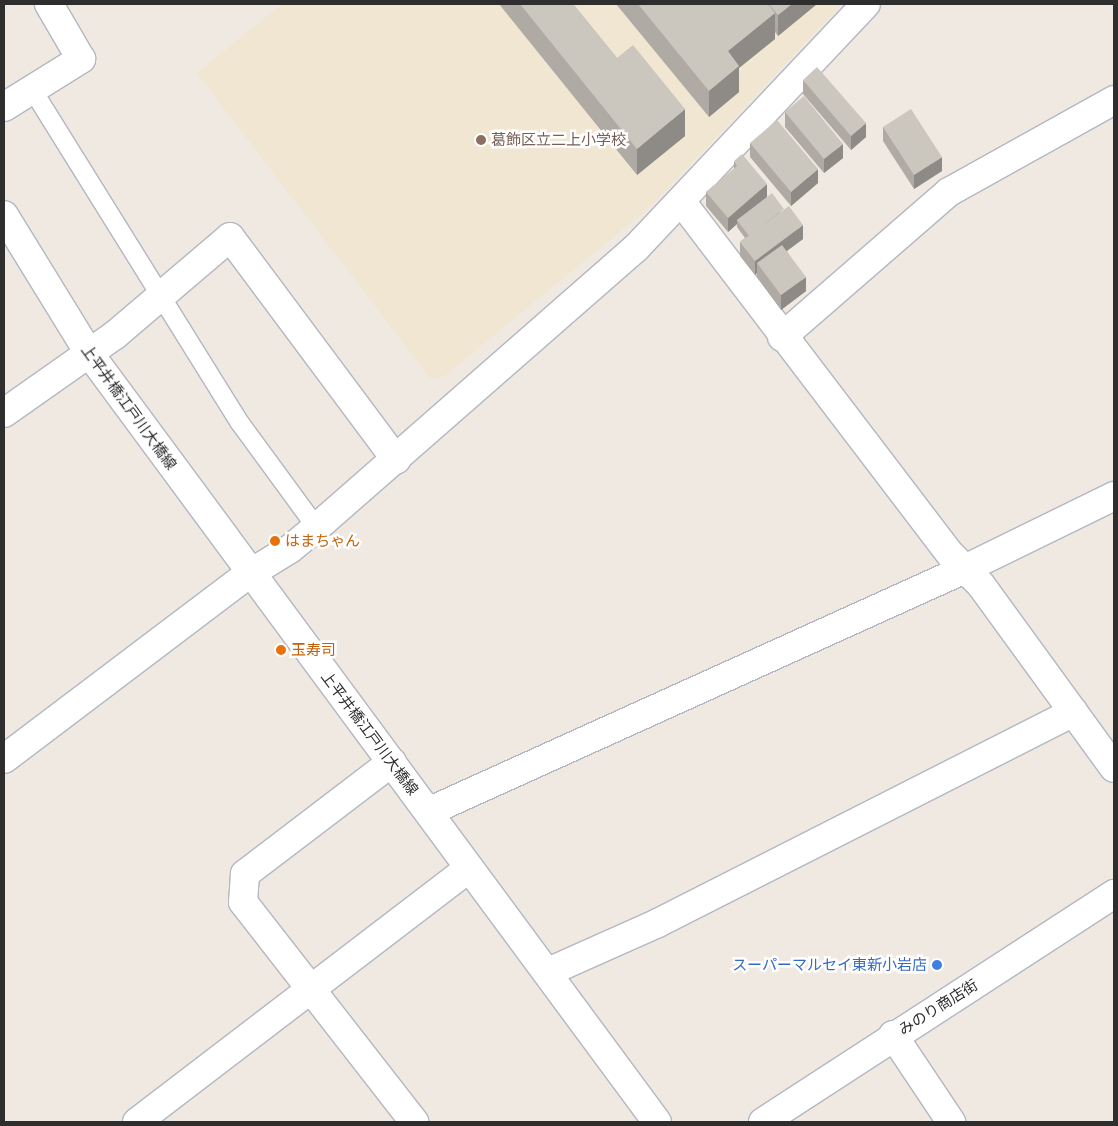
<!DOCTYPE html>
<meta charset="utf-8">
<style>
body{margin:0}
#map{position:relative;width:1118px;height:1126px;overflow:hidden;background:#efe9e1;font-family:Barlow,"Noto Sans JP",sans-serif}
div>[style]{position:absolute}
.education>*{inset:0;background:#f0e6d1}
.roads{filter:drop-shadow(1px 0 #b4b7c1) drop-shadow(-1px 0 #b4b7c1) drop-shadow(0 1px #b4b7c1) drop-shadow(0 -1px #b4b7c1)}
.service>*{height:18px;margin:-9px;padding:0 9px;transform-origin:9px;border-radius:9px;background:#fff}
.minor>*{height:28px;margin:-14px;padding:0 14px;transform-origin:14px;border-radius:14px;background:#fff}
.tertiary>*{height:28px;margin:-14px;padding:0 14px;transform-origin:14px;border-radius:14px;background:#fff}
.wall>*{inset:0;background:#afaba4}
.shaded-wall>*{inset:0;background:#8e8b86}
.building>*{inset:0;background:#cbc7bf}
.dots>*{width:14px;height:14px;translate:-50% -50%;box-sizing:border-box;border:2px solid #fff;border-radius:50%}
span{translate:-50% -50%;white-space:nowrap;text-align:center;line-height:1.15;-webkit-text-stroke:5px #fff;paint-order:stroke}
.education-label{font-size:15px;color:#785e54}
.left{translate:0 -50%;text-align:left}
.street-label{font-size:15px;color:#2e2e2e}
.food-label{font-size:15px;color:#c56008}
.shop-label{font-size:15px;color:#366cbe}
.right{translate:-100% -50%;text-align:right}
.frame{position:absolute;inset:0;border:5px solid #2e2e2e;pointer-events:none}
</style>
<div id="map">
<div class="education">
<i style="clip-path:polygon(282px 4px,842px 4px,650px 207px,443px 377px,430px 378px,197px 73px)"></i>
</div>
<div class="roads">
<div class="service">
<i style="left:32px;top:89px;width:393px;rotate:58.1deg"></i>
<i style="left:240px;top:423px;width:129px;rotate:53.8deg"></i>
</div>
<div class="minor">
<i style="left:4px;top:107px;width:91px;rotate:-31.9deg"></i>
<i style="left:81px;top:59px;width:64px;rotate:-120.2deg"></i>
<i style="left:681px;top:201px;width:445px;rotate:52.7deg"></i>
<i style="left:951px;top:555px;width:42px;rotate:45deg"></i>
<i style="left:981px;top:585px;width:226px;rotate:54deg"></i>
<i style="left:4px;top:413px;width:136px;rotate:-35.1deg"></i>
<i style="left:115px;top:335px;width:151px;rotate:-40.4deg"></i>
<i style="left:230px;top:237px;width:278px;rotate:53.3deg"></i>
<i style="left:249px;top:574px;width:48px;rotate:-31.4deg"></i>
<i style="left:290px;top:549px;width:44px;rotate:-39.5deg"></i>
<i style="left:324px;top:521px;width:415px;rotate:-41.2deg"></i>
<i style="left:636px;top:248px;width:335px;rotate:-46.7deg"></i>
<i style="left:392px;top:762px;width:185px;rotate:142.7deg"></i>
<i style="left:245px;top:874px;width:28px;rotate:94deg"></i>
<i style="left:243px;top:902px;width:279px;rotate:52.1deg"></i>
<i style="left:548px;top:972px;width:120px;rotate:-24deg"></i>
<i style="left:658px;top:923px;width:466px;rotate:-26.9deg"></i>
<i style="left:893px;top:1035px;width:105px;rotate:56.3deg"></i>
<i style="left:137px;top:1122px;width:418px;rotate:-37.4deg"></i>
<i style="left:763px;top:1122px;width:419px;rotate:-33deg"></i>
</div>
<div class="tertiary">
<i style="left:4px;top:215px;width:162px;rotate:58.4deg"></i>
<i style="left:89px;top:353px;width:956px;rotate:53.55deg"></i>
<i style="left:782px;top:337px;width:221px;rotate:-41deg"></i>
<i style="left:949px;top:192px;width:189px;rotate:-29.1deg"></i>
<i style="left:4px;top:759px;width:307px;rotate:-37.1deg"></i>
<i style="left:430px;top:811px;width:587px;rotate:-24.34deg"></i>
<i style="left:965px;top:569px;width:166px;rotate:-26.1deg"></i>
</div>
</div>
<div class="wall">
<i style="clip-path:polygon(499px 4px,573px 4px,617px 58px,685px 136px,637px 175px)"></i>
<i style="clip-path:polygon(616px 4px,817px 4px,778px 36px,775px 32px,775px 39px,739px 68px,739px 92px,709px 117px)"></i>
<i style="clip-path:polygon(803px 80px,866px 137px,851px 150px,803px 94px)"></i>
<i style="clip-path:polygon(785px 112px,843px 158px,824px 173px,785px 127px)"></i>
<i style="clip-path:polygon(883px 127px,942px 171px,914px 189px,883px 141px)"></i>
<i style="clip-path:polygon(750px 143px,818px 183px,791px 206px,750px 157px)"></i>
<i style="clip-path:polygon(734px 161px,767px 197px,803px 239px,787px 251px,806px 291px,781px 310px,757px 277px,757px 273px,755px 275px,740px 256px,740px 242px,745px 238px,737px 227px,737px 224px,728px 232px,706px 206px,706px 192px,734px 169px)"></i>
</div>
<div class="shaded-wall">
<i style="clip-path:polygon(792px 4px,817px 4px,778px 36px,778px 15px)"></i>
<i style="clip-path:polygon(775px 13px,775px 39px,739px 68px,739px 92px,709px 117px,709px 91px,728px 51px)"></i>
<i style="clip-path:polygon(685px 109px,685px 136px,637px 175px,637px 149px)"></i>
<i style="clip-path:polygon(866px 123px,866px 137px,851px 150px,851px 136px)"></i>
<i style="clip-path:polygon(843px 144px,843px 158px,824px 173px,824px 159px)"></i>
<i style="clip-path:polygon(942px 157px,942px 171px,914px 189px,914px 175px)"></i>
<i style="clip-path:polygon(818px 169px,818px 183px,791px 206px,791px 192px)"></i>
<i style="clip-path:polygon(767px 184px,767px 198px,737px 220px,737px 224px,728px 232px,728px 218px)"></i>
<i style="clip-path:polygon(803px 225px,803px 239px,762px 269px,757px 263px,757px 273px,755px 275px,755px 261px)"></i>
<i style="clip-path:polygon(806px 277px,806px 291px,781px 310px,781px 295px)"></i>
</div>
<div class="building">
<i style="clip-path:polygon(520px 4px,573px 4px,617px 58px,633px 45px,685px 109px,637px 149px)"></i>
<i style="clip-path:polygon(638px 4px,768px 4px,775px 13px,728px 51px,739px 66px,709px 91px)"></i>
<i style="clip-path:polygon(769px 4px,792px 4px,778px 15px)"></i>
<i style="clip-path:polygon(817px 67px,866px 123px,851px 136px,803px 80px)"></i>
<i style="clip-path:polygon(804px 96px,843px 144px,824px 159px,785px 112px)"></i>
<i style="clip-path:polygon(911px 109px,942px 157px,914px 175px,883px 127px)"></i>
<i style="clip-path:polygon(777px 120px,818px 169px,791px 192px,750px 143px)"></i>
<i style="clip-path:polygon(742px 154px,767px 184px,728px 218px,706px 192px,737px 166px,734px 161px)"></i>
<i style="clip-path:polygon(772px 193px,784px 209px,749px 236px,737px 220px)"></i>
<i style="clip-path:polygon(789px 206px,803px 225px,755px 261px,740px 242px)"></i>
<i style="clip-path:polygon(782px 245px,806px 277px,781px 295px,757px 263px)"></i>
</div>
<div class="dots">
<i style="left:481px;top:140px;background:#8d6e63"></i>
<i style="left:275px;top:541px;background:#e8710a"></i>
<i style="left:281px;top:650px;background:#e8710a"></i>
<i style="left:937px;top:965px;background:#3f7fe0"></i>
</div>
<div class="education-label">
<span class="left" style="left:491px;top:140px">葛飾区立二上小学校</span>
</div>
<div class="street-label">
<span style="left:129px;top:407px;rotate:54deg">上平井橋江戸川大橋線</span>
<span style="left:370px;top:733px;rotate:53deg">上平井橋江戸川大橋線</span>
<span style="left:938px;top:1007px;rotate:-32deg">みのり商店街</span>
</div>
<div class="food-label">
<span class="left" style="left:285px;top:541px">はまちゃん</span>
<span class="left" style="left:291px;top:650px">玉寿司</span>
</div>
<div class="shop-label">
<span class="right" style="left:927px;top:965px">スーパーマルセイ東新小岩店</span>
</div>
<div class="frame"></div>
</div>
